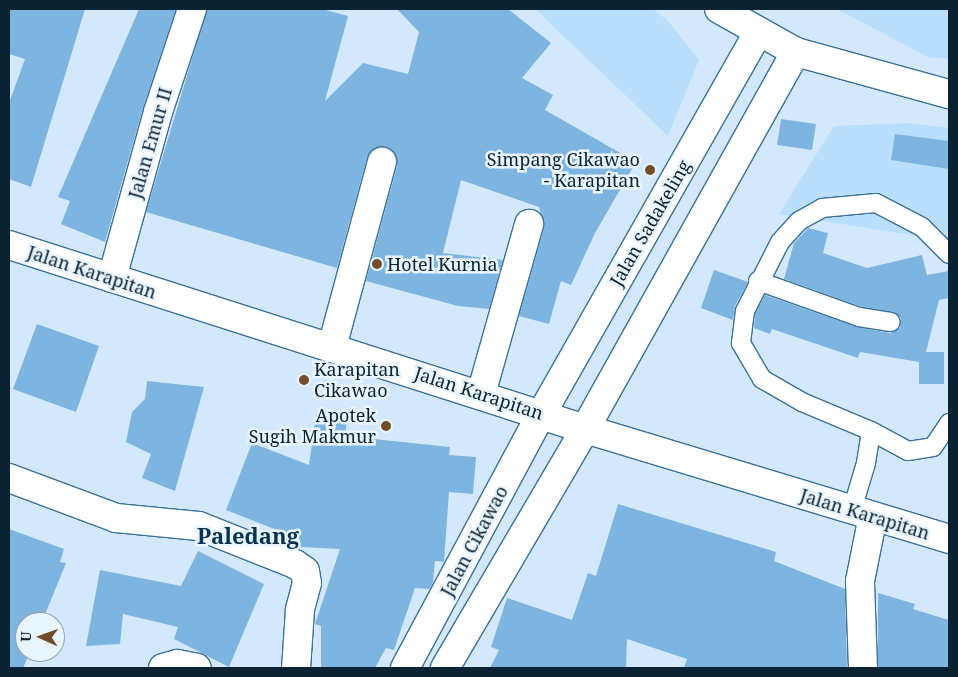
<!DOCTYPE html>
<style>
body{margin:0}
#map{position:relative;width:958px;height:677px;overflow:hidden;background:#d3e9fb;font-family:"Noto Serif",serif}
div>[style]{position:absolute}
.built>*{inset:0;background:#b9dffc}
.building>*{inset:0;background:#7db5e0}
.roads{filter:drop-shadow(1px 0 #3a7199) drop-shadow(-1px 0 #3a7199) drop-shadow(0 1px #3a7199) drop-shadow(0 -1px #3a7199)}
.lane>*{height:18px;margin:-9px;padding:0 9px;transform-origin:9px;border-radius:9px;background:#fff}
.street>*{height:28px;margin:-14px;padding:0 14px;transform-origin:14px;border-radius:14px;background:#fff}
.secondary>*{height:28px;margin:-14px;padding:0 14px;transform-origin:14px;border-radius:14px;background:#fff}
.dots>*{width:14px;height:14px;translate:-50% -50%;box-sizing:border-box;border:2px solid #e9f5fe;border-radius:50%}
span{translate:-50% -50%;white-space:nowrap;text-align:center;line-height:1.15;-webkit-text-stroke:5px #e9f5fe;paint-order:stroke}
.street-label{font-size:18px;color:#0b2232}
.poi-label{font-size:18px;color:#0b2232}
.right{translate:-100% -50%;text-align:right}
.left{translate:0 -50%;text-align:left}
.district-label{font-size:22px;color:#05334f;font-weight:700}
.frame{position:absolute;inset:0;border:10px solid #0b2232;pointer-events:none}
.north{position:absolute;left:15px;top:612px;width:50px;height:50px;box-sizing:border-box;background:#e9f5fe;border:1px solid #90a1ac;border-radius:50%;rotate:272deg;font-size:14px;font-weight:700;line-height:20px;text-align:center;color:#0b2232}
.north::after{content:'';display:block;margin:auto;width:18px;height:22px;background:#734d2a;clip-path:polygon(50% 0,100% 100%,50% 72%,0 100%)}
</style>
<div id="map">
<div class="built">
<i style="clip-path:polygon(535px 9px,652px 9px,667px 20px,699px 60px,668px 136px)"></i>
<i style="clip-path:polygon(837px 9px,949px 9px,949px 59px,928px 57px)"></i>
<i style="clip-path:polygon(910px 123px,949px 128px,949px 241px,779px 214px,834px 126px)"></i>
</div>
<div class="building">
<i style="clip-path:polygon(9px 9px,85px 9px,31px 187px,9px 179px,9px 103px,25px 59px,9px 54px)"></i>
<i style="clip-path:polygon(139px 9px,176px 9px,143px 108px,105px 242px,61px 224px,70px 201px,58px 197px)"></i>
<i style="clip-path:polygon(207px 9px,322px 9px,348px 16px,325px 101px,363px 63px,408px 74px,419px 32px,397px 9px,508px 9px,551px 43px,522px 78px,553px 95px,545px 110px,636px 162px,595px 233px,571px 285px,561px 281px,549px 324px,519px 316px,544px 228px,539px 207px,461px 180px,443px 253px,503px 260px,489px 309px,458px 306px,366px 281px,397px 166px,397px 158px,387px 147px,378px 147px,367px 158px,337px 268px,146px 212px)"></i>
<i style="clip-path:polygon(781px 119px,816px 124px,812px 150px,777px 145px)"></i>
<i style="clip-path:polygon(895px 134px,949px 141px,949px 169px,891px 160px)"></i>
<i style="clip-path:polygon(808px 228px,828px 233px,823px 253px,867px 268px,922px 255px,927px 275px,949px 271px,949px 298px,939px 300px,926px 352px,944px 352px,944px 384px,919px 384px,919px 362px,860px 352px,858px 358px,772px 329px,770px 334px,754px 328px,755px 314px,765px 295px,857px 327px,890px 333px,900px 328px,901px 318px,893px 312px,862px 307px,784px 279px,794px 243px)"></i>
<i style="clip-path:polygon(714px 270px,748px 282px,735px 306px,733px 320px,701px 308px)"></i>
<i style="clip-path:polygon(37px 324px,99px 346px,76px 412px,13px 389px)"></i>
<i style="clip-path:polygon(147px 381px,204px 387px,175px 491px,142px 478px,151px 454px,126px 442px,132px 412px,145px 399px)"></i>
<i style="clip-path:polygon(316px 414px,347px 418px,345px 436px,450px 447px,449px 455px,476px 457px,473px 494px,449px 492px,444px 562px,435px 561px,433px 582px,430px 589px,415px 588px,394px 650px,386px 648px,375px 668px,321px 668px,321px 626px,315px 624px,340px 549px,300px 547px,300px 539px,226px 510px,252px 443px,309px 465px)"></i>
<i style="clip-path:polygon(618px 504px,776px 552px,774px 561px,845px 589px,847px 668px,684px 668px,687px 659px,627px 639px,626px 668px,490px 668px,499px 650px,491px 647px,507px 598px,572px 620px,588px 573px,596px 576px)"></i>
<i style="clip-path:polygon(9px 529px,64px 549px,60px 562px,66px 563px,42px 622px,25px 622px,25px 652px,30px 652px,23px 668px,9px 668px)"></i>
<i style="clip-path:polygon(198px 551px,264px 584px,229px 667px,174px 639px,178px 627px,123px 614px,120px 644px,86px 646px,100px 570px,181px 586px)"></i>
<i style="clip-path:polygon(878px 593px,915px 604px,913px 609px,949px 620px,949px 668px,878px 668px)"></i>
</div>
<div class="roads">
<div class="lane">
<i style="left:758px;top:281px;width:107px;rotate:19.6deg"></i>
<i style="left:859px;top:317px;width:32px;rotate:9deg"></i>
<i style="left:871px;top:431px;width:42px;rotate:28.4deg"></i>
<i style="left:908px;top:451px;width:25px;rotate:-9deg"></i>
<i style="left:933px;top:447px;width:29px;rotate:-56deg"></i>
<i style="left:852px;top:510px;width:49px;rotate:-73.4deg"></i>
<i style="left:866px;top:463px;width:32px;rotate:-81deg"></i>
<i style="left:871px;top:431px;width:75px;rotate:-157.2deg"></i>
<i style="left:802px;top:402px;width:46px;rotate:-150.1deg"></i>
<i style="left:762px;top:379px;width:42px;rotate:-120.3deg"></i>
<i style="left:741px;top:343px;width:32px;rotate:-83deg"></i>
<i style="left:745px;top:311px;width:77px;rotate:-63.1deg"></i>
<i style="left:780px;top:242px;width:28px;rotate:-48deg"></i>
<i style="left:799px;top:221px;width:26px;rotate:-29deg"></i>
<i style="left:822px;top:208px;width:54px;rotate:-5.3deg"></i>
<i style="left:876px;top:203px;width:52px;rotate:27.6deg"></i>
<i style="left:922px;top:227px;width:38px;rotate:45deg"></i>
</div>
<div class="street">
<i style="left:112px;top:278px;width:172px;rotate:-74.5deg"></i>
<i style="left:158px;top:112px;width:108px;rotate:-71.7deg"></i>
<i style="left:332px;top:347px;width:192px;rotate:-74.9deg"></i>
<i style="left:481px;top:394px;width:177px;rotate:-74.2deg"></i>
<i style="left:9px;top:478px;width:114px;rotate:20.5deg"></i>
<i style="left:116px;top:518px;width:83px;rotate:5.5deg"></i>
<i style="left:199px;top:526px;width:103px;rotate:21.6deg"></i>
<i style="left:295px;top:564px;width:12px;rotate:35deg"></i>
<i style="left:305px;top:571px;width:12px;rotate:81deg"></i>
<i style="left:307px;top:583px;width:28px;rotate:105deg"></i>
<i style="left:300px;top:610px;width:58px;rotate:93.9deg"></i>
<i style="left:163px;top:668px;width:15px;rotate:-16deg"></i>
<i style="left:177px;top:664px;width:20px;rotate:11deg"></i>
<i style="left:863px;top:668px;width:87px;rotate:-92deg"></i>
<i style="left:860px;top:581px;width:66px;rotate:-78.7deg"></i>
</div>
<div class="secondary">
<i style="left:719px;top:9px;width:88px;rotate:29.2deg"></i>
<i style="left:796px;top:52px;width:159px;rotate:15.4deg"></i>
<i style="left:9px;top:245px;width:605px;rotate:17.72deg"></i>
<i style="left:585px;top:429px;width:380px;rotate:16.8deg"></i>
<i style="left:405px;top:668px;width:289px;rotate:-61.8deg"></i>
<i style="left:542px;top:413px;width:437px;rotate:-60.4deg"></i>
<i style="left:445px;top:668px;width:277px;rotate:-59.6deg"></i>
<i style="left:585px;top:429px;width:432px;rotate:-60.8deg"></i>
</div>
</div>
<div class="dots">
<i style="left:650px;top:170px;background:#734d2a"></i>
<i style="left:377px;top:264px;background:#734d2a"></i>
<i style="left:304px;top:380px;background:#734d2a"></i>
<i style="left:386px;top:426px;background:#734d2a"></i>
</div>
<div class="street-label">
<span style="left:150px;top:143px;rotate:-74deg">Jalan Emur II</span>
<span style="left:650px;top:223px;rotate:-60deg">Jalan Sadakeling</span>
<span style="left:92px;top:272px;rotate:18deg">Jalan Karapitan</span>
<span style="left:479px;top:393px;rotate:18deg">Jalan Karapitan</span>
<span style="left:865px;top:514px;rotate:17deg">Jalan Karapitan</span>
<span style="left:474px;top:541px;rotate:-62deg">Jalan Cikawao</span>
</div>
<div class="poi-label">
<span class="right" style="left:640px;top:170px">Simpang Cikawao<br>- Karapitan</span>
<span class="left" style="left:387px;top:264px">Hotel Kurnia</span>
<span class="left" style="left:314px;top:380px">Karapitan<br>Cikawao</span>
<span class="right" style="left:376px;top:426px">Apotek<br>Sugih Makmur</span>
</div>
<div class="district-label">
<span style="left:248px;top:536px">Paledang</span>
</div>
<div class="frame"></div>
<div class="north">U</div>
</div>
